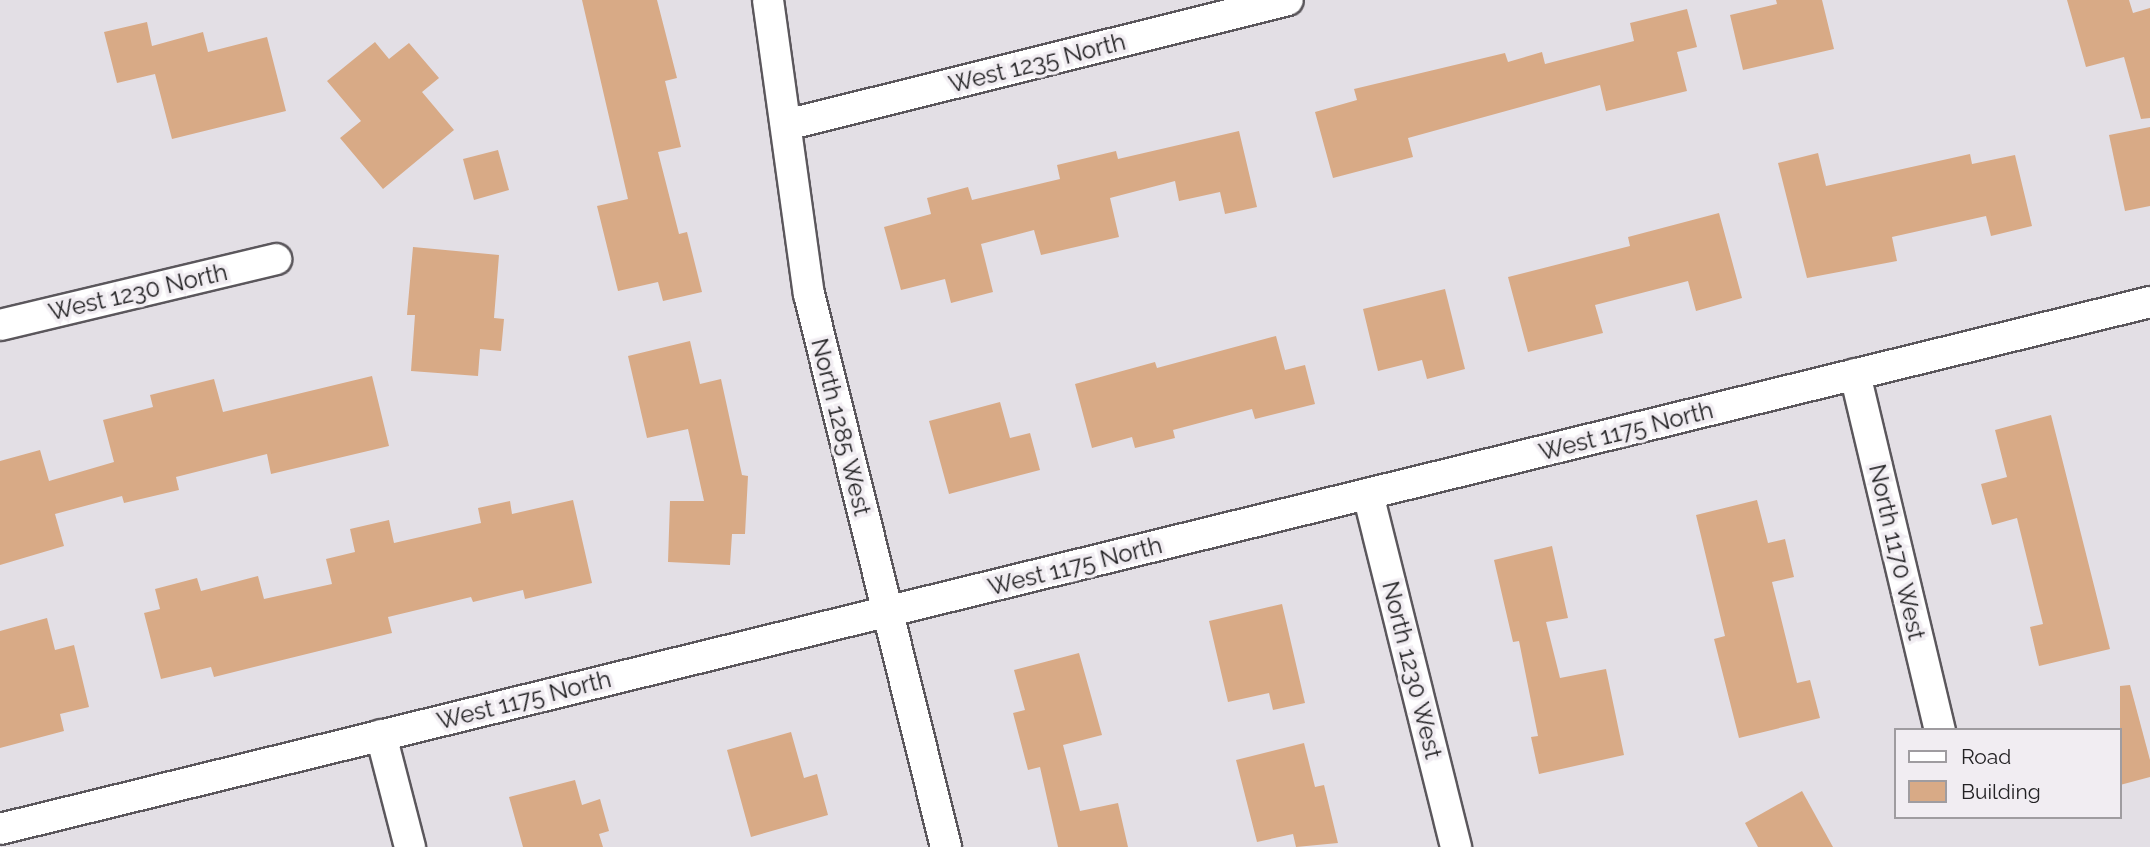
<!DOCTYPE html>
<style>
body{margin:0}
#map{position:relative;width:2150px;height:847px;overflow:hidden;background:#e3dfe5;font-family:Raleway,sans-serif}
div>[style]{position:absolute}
.building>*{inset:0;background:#d8aa86}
.roads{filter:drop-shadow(2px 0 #5b575c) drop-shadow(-2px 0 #5b575c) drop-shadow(0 2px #5b575c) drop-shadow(0 -2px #5b575c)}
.street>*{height:30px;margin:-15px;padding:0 15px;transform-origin:15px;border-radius:15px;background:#fff}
span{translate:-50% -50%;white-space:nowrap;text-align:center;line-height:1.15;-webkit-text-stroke:7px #f1edf2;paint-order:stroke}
.street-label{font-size:24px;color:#232224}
.legend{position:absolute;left:1894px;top:728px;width:228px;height:91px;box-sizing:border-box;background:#f1edf2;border:2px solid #9f9ca0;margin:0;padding:9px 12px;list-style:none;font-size:21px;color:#232224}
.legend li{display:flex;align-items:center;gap:14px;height:35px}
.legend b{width:35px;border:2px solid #9f9ca0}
</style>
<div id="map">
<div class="building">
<i style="clip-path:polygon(582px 0,657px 0,677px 78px,665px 81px,681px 147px,658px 152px,679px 234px,687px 232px,702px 292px,663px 301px,658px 282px,618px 291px,597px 206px,628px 199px)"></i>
<i style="clip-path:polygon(1776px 0,1822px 0,1834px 49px,1743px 70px,1730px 15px,1777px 4px)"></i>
<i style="clip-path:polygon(2067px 0,2129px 0,2133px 13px,2150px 8px,2150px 118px,2141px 119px,2124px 57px,2086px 67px)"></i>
<i style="clip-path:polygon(1687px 9px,1697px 47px,1677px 52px,1687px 91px,1606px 111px,1600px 85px,1408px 138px,1413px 157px,1333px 178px,1315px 112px,1357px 100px,1354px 89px,1505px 53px,1508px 62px,1542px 52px,1545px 64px,1634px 41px,1630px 23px)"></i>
<i style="clip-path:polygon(147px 22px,152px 46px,203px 32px,208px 52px,267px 37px,286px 111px,172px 139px,155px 74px,117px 83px,104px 32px)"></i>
<i style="clip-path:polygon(375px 42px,389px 59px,409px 43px,439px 78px,422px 92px,454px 130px,383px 189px,340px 138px,361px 121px,327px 81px)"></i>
<i style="clip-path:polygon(2150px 127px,2150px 206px,2125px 211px,2109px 135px)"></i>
<i style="clip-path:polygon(1239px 131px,1257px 207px,1225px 214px,1220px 192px,1179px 201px,1175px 181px,1110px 198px,1119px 237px,1041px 255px,1034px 230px,981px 244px,993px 292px,951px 303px,945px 279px,901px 290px,884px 227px,931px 214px,927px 198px,968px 187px,972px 200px,1060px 179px,1057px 165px,1116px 151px,1118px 159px)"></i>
<i style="clip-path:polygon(498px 150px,509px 190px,474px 200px,463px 159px)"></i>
<i style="clip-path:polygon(1818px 153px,1826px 186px,1970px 154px,1972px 164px,2015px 155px,2032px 226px,1991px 236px,1986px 216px,1892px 237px,1897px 261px,1807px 278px,1778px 163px)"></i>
<i style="clip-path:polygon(1719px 213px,1742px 298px,1696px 311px,1688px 281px,1595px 305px,1603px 333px,1528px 352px,1508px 277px,1630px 246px,1628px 237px)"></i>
<i style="clip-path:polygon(413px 247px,499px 255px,494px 318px,504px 319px,501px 351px,480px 349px,478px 376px,411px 371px,415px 315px,407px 315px)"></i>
<i style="clip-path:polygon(1445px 289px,1465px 369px,1427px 379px,1422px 360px,1378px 371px,1363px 309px)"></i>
<i style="clip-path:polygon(1276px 336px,1285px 370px,1305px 365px,1315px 404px,1255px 419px,1252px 409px,1173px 430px,1175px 438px,1135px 448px,1132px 437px,1092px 448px,1075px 384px,1155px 362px,1157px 368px)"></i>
<i style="clip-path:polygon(690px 341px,700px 384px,721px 379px,742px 475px,748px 476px,745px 534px,732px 534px,730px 565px,668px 562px,670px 501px,704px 501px,688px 429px,647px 438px,628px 356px)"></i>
<i style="clip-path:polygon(372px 376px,389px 446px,271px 474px,267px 454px,176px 477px,179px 490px,124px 503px,122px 496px,55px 514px,64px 546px,0 565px,0 461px,40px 450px,49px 481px,114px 462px,103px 420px,153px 407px,150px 395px,214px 379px,223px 412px)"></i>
<i style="clip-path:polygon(1000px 402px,1010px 438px,1030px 433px,1040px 470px,949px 494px,929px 421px)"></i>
<i style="clip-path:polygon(2051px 415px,2110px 649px,2039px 666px,2030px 627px,2043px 624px,2017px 518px,1992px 525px,1981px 484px,2007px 477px,1995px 430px)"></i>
<i style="clip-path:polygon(573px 500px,592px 583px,525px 599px,523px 590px,473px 602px,471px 597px,388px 617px,392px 633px,214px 677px,211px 667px,161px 679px,144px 613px,160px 609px,155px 589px,197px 578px,201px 591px,258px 576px,264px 599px,332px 584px,326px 559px,355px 552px,350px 529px,389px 520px,394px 543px,481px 523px,478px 508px,510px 501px,512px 514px)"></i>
<i style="clip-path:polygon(1757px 500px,1768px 543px,1785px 539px,1794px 577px,1772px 582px,1797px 683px,1810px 680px,1820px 718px,1739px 738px,1714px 639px,1725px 636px,1696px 515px)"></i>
<i style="clip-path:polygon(1552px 546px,1568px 618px,1546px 622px,1560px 678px,1606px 669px,1624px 755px,1539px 774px,1531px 737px,1538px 736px,1519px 641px,1513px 642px,1494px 560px)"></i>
<i style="clip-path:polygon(1282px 604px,1305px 703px,1273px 710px,1269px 693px,1228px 702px,1209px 621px)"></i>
<i style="clip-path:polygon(47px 618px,55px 650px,74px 645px,89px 707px,60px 714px,64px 731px,0 748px,0 631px)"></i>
<i style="clip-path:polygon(1079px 653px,1102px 735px,1063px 745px,1080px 811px,1118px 803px,1128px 847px,1058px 847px,1040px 767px,1028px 770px,1013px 713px,1025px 710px,1014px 670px)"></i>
<i style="clip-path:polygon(2130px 685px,2150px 760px,2150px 777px,2120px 785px,2120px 686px)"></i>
<i style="clip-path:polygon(791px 732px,804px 778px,817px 774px,828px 815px,751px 837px,727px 750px)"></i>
<i style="clip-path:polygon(1304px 743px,1315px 787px,1324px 785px,1338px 843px,1296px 847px,1293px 834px,1257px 842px,1236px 760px)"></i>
<i style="clip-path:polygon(575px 780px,582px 805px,600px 799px,609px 831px,599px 834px,603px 847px,523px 847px,509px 797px)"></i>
<i style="clip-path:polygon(1802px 791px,1833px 847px,1758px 847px,1745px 823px)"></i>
</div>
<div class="roads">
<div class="street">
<i style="left:768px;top:0;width:297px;rotate:82.1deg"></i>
<i style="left:809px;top:294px;width:570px;rotate:76.09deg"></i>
<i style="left:786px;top:125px;width:517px;rotate:-13.98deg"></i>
<i style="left:0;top:325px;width:284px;rotate:-13.4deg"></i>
<i style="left:1855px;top:374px;width:366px;rotate:76.6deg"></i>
<i style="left:1368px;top:494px;width:364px;rotate:76deg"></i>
<i style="left:381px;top:735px;width:116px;rotate:75.5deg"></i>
<i style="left:0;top:829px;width:2214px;rotate:-13.77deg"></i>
</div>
</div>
<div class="street-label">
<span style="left:1037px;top:63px;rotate:-14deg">West 1235 North</span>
<span style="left:138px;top:292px;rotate:-13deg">West 1230 North</span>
<span style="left:841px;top:427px;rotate:76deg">North 1285 West</span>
<span style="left:1626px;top:431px;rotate:-14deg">West 1175 North</span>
<span style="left:1897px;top:552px;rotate:77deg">North 1170 West</span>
<span style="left:1075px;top:566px;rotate:-14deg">West 1175 North</span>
<span style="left:1412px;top:670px;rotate:76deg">North 1230 West</span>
<span style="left:524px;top:700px;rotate:-14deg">West 1175 North</span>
</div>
<ul class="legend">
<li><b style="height:9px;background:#fff"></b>Road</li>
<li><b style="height:19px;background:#d8aa86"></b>Building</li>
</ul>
</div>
